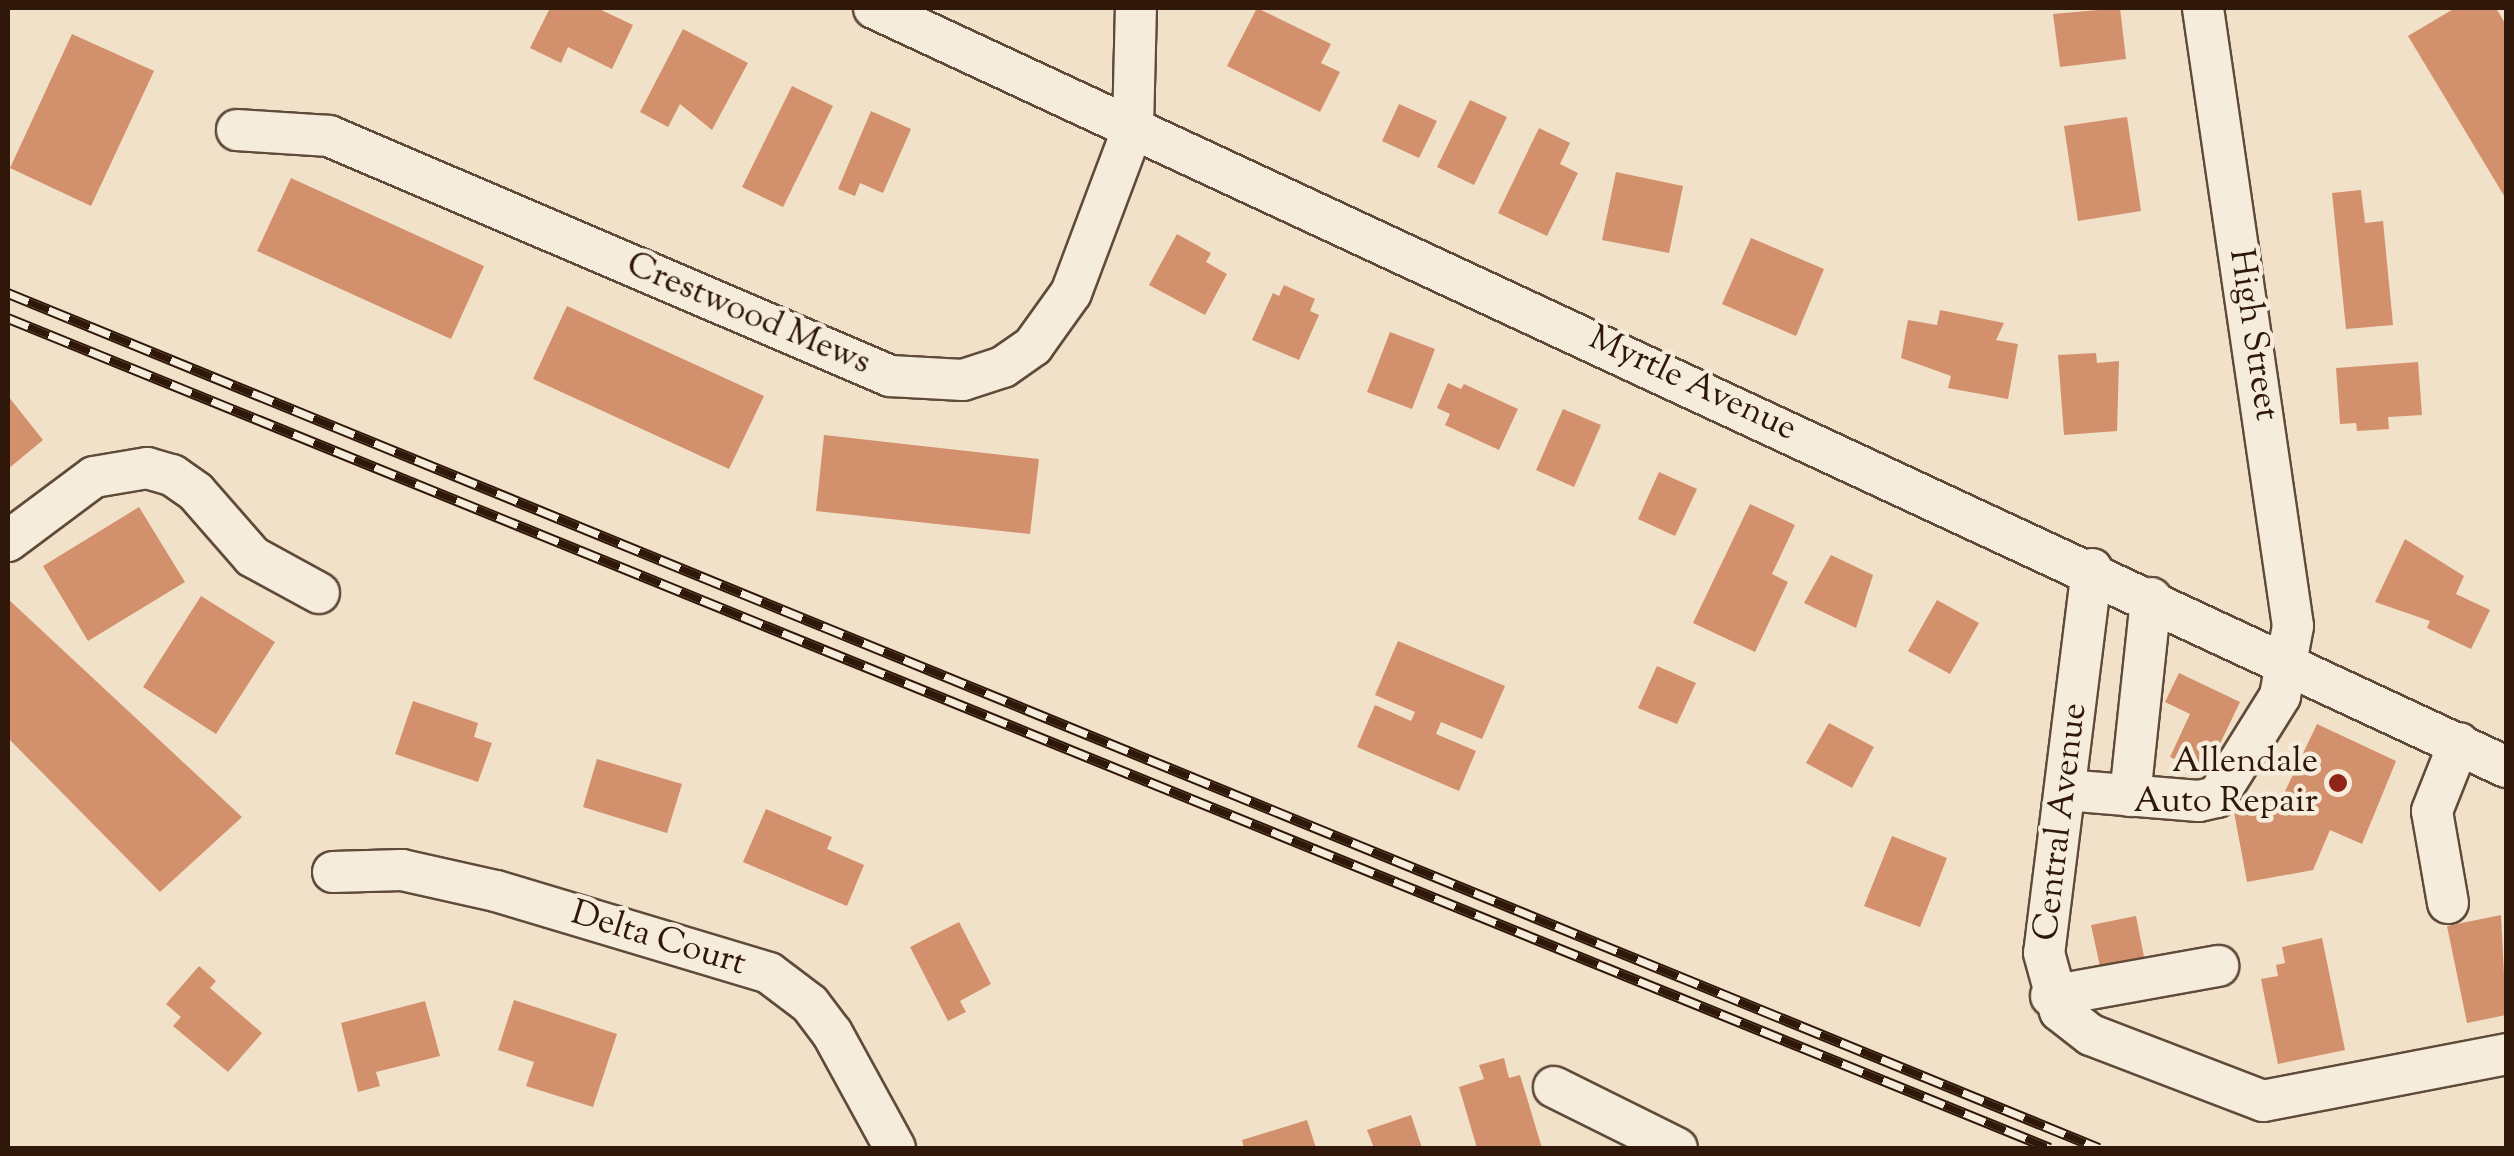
<!DOCTYPE html>
<style>
body{margin:0}
#map{position:relative;width:2514px;height:1156px;overflow:hidden;background:#f1e1c8;font-family:"Sorts Mill Goudy",serif}
div>[style]{position:absolute}
.building>*{inset:0;background:#d3906d}
.roads{filter:drop-shadow(2px 0 #604a39) drop-shadow(-2px 0 #604a39) drop-shadow(0 2px #604a39) drop-shadow(0 -2px #604a39)}
.minor>*{height:40px;margin:-20px;padding:0 20px;transform-origin:20px;border-radius:20px;background:#f6ecdb}
.rail>*{height:11px;margin-top:-5.5px;transform-origin:0;background:repeating-linear-gradient(90deg,#f6ecdb 0 22px,#2f1709 0 44px);box-sizing:border-box;border-block:2px solid #2f1709}
.dots>*{width:28px;height:28px;translate:-50% -50%;box-sizing:border-box;border:5px solid #f6ecdb;border-radius:50%}
span{translate:-50% -50%;white-space:nowrap;text-align:center;line-height:1.15;-webkit-text-stroke:9px #f6ecdb;paint-order:stroke}
.street-label{font-size:35px;color:#2f1709}
.poi-label{font-size:35px;color:#2f1709}
.right{translate:-100% -50%;text-align:right}
.frame{position:absolute;inset:0;border:10px solid #2f1709;pointer-events:none}
</style>
<div id="map">
<div class="building">
<i style="clip-path:polygon(550px 8px,597px 8px,633px 25px,612px 69px,568px 47px,561px 63px,530px 48px)"></i>
<i style="clip-path:polygon(1257px 8px,1331px 44px,1321px 63px,1340px 72px,1320px 112px,1227px 66px)"></i>
<i style="clip-path:polygon(2120px 8px,2126px 59px,2060px 67px,2053px 14px)"></i>
<i style="clip-path:polygon(2455px 8px,2496px 8px,2506px 25px,2506px 199px,2408px 36px)"></i>
<i style="clip-path:polygon(683px 29px,748px 63px,712px 130px,680px 104px,668px 127px,640px 112px)"></i>
<i style="clip-path:polygon(72px 34px,154px 71px,91px 206px,10px 168px)"></i>
<i style="clip-path:polygon(792px 86px,833px 106px,783px 207px,742px 187px)"></i>
<i style="clip-path:polygon(1470px 100px,1507px 117px,1474px 185px,1437px 167px)"></i>
<i style="clip-path:polygon(1399px 104px,1437px 121px,1419px 158px,1382px 141px)"></i>
<i style="clip-path:polygon(871px 111px,911px 129px,883px 193px,860px 183px,855px 196px,838px 189px)"></i>
<i style="clip-path:polygon(2127px 117px,2141px 211px,2078px 221px,2064px 126px)"></i>
<i style="clip-path:polygon(1539px 128px,1570px 143px,1560px 164px,1578px 173px,1547px 236px,1498px 213px)"></i>
<i style="clip-path:polygon(1616px 172px,1683px 186px,1669px 253px,1602px 240px)"></i>
<i style="clip-path:polygon(291px 178px,484px 266px,451px 339px,257px 251px)"></i>
<i style="clip-path:polygon(2361px 190px,2365px 223px,2383px 221px,2393px 325px,2346px 329px,2332px 193px)"></i>
<i style="clip-path:polygon(1177px 234px,1211px 253px,1206px 262px,1227px 274px,1205px 315px,1149px 285px)"></i>
<i style="clip-path:polygon(1751px 238px,1824px 269px,1796px 336px,1722px 304px)"></i>
<i style="clip-path:polygon(1284px 285px,1315px 299px,1310px 311px,1319px 315px,1299px 360px,1252px 340px,1273px 293px,1279px 296px)"></i>
<i style="clip-path:polygon(567px 306px,764px 396px,729px 469px,533px 379px)"></i>
<i style="clip-path:polygon(1940px 310px,2004px 323px,1996px 340px,2018px 344px,2008px 399px,1948px 388px,1951px 376px,1901px 358px,1908px 320px,1937px 325px)"></i>
<i style="clip-path:polygon(1390px 332px,1435px 349px,1412px 409px,1367px 392px)"></i>
<i style="clip-path:polygon(2096px 353px,2097px 363px,2119px 361px,2117px 431px,2064px 435px,2058px 355px)"></i>
<i style="clip-path:polygon(2418px 362px,2422px 415px,2388px 417px,2389px 429px,2357px 431px,2356px 423px,2340px 424px,2336px 368px)"></i>
<i style="clip-path:polygon(1448px 383px,1461px 389px,1464px 384px,1518px 409px,1499px 450px,1445px 425px,1450px 414px,1437px 408px)"></i>
<i style="clip-path:polygon(8px 396px,43px 440px,8px 469px)"></i>
<i style="clip-path:polygon(1563px 409px,1601px 425px,1574px 487px,1536px 470px)"></i>
<i style="clip-path:polygon(824px 435px,1039px 459px,1030px 534px,816px 511px)"></i>
<i style="clip-path:polygon(1659px 472px,1697px 489px,1675px 536px,1638px 519px)"></i>
<i style="clip-path:polygon(1750px 504px,1795px 525px,1772px 574px,1788px 582px,1755px 652px,1693px 623px)"></i>
<i style="clip-path:polygon(139px 507px,185px 582px,88px 641px,43px 566px)"></i>
<i style="clip-path:polygon(2405px 539px,2464px 576px,2456px 594px,2490px 610px,2471px 649px,2427px 628px,2430px 621px,2375px 602px)"></i>
<i style="clip-path:polygon(1831px 555px,1873px 575px,1856px 628px,1804px 603px)"></i>
<i style="clip-path:polygon(201px 596px,275px 642px,216px 734px,143px 687px)"></i>
<i style="clip-path:polygon(8px 599px,242px 817px,160px 892px,8px 738px)"></i>
<i style="clip-path:polygon(1937px 600px,1979px 623px,1950px 674px,1908px 651px)"></i>
<i style="clip-path:polygon(1398px 641px,1505px 686px,1482px 739px,1441px 722px,1436px 734px,1476px 751px,1459px 791px,1357px 747px,1375px 705px,1411px 721px,1415px 712px,1375px 695px)"></i>
<i style="clip-path:polygon(1657px 666px,1696px 683px,1677px 724px,1638px 708px)"></i>
<i style="clip-path:polygon(2179px 673px,2240px 702px,2206px 773px,2170px 757px,2190px 714px,2165px 702px)"></i>
<i style="clip-path:polygon(413px 701px,478px 723px,474px 737px,492px 743px,478px 782px,395px 754px)"></i>
<i style="clip-path:polygon(1829px 723px,1874px 747px,1852px 788px,1806px 763px)"></i>
<i style="clip-path:polygon(2317px 724px,2396px 761px,2362px 844px,2330px 830px,2313px 870px,2247px 882px,2234px 812px,2279px 804px)"></i>
<i style="clip-path:polygon(597px 759px,682px 784px,667px 833px,583px 807px)"></i>
<i style="clip-path:polygon(766px 809px,832px 837px,827px 849px,864px 865px,847px 906px,743px 862px)"></i>
<i style="clip-path:polygon(1892px 836px,1947px 858px,1920px 927px,1864px 906px)"></i>
<i style="clip-path:polygon(2501px 915px,2506px 1015px,2467px 1023px,2447px 926px)"></i>
<i style="clip-path:polygon(2136px 916px,2145px 962px,2101px 971px,2091px 925px)"></i>
<i style="clip-path:polygon(959px 922px,991px 984px,960px 1001px,966px 1012px,948px 1021px,910px 947px)"></i>
<i style="clip-path:polygon(2322px 938px,2345px 1050px,2278px 1064px,2261px 979px,2278px 976px,2276px 965px,2285px 963px,2282px 947px)"></i>
<i style="clip-path:polygon(199px 966px,216px 981px,210px 988px,262px 1033px,228px 1072px,173px 1026px,181px 1017px,166px 1004px)"></i>
<i style="clip-path:polygon(514px 1000px,617px 1034px,593px 1107px,526px 1086px,534px 1062px,498px 1050px)"></i>
<i style="clip-path:polygon(425px 1001px,440px 1056px,376px 1072px,380px 1086px,358px 1092px,341px 1023px)"></i>
<i style="clip-path:polygon(1504px 1058px,1509px 1078px,1520px 1075px,1542px 1148px,1477px 1148px,1459px 1087px,1484px 1079px,1479px 1065px)"></i>
<i style="clip-path:polygon(1411px 1115px,1422px 1148px,1374px 1148px,1367px 1130px)"></i>
<i style="clip-path:polygon(1307px 1120px,1316px 1148px,1244px 1148px,1242px 1140px)"></i>
</div>
<div class="roads">
<div class="minor">
<i style="left:874px;top:8px;width:1800px;rotate:24.94deg"></i>
<i style="left:237px;top:130px;width:92px;rotate:3.7deg"></i>
<i style="left:329px;top:136px;width:610px;rotate:23.16deg"></i>
<i style="left:890px;top:376px;width:73px;rotate:3.1deg"></i>
<i style="left:963px;top:380px;width:42px;rotate:-18deg"></i>
<i style="left:1003px;top:367px;width:37px;rotate:-35deg"></i>
<i style="left:1033px;top:346px;width:65px;rotate:-54.4deg"></i>
<i style="left:1071px;top:293px;width:176px;rotate:-69.4deg"></i>
<i style="left:1133px;top:128px;width:120px;rotate:-88.6deg"></i>
<i style="left:8px;top:541px;width:107px;rotate:-36.7deg"></i>
<i style="left:94px;top:477px;width:54px;rotate:-9.6deg"></i>
<i style="left:147px;top:468px;width:26px;rotate:16deg"></i>
<i style="left:172px;top:475px;width:29px;rotate:35deg"></i>
<i style="left:196px;top:492px;width:86px;rotate:48.8deg"></i>
<i style="left:253px;top:557px;width:75px;rotate:28.6deg"></i>
<i style="left:2092px;top:569px;width:387px;rotate:97.1deg"></i>
<i style="left:2044px;top:953px;width:60px;rotate:74.6deg"></i>
<i style="left:2060px;top:1011px;width:39px;rotate:38deg"></i>
<i style="left:2091px;top:1035px;width:184px;rotate:21deg"></i>
<i style="left:2263px;top:1101px;width:248px;rotate:-10.9deg"></i>
<i style="left:2065px;top:790px;width:134px;rotate:4.7deg"></i>
<i style="left:2199px;top:801px;width:18px;rotate:-13deg"></i>
<i style="left:2217px;top:797px;width:119px;rotate:-58deg"></i>
<i style="left:2280px;top:696px;width:71px;rotate:-79.5deg"></i>
<i style="left:2293px;top:626px;width:625px;rotate:-98.29deg"></i>
<i style="left:2130px;top:796px;width:199px;rotate:-83.9deg"></i>
<i style="left:333px;top:872px;width:69px;rotate:-1.7deg"></i>
<i style="left:402px;top:870px;width:96px;rotate:12.6deg"></i>
<i style="left:496px;top:891px;width:285px;rotate:16.7deg"></i>
<i style="left:769px;top:973px;width:51px;rotate:37.1deg"></i>
<i style="left:810px;top:1004px;width:36px;rotate:53deg"></i>
<i style="left:832px;top:1033px;width:131px;rotate:61.3deg"></i>
<i style="left:2448px;top:903px;width:93px;rotate:-99.9deg"></i>
<i style="left:2432px;top:811px;width:73px;rotate:-68.3deg"></i>
<i style="left:2051px;top:996px;width:170px;rotate:-10.2deg"></i>
<i style="left:1554px;top:1087px;width:137px;rotate:26.4deg"></i>
</div>
</div>
<div class="rail">
<i style="left:8px;top:293px;width:2259px;rotate:22.24deg"></i>
<i style="left:8px;top:318px;width:2204px;rotate:22.12deg"></i>
</div>
<div class="dots">
<i style="left:2338px;top:783px;background:#8f2418"></i>
</div>
<div class="street-label">
<span style="left:748px;top:315px;rotate:23deg">Crestwood Mews</span>
<span style="left:2252px;top:335px;rotate:81deg">High Street</span>
<span style="left:1692px;top:385px;rotate:25deg">Myrtle Avenue</span>
<span style="left:2062px;top:822px;rotate:-83deg">Central Avenue</span>
<span style="left:658px;top:940px;rotate:17deg">Delta Court</span>
</div>
<div class="poi-label">
<span class="right" style="left:2318px;top:783px">Allendale<br>Auto Repair</span>
</div>
<div class="frame"></div>
</div>
